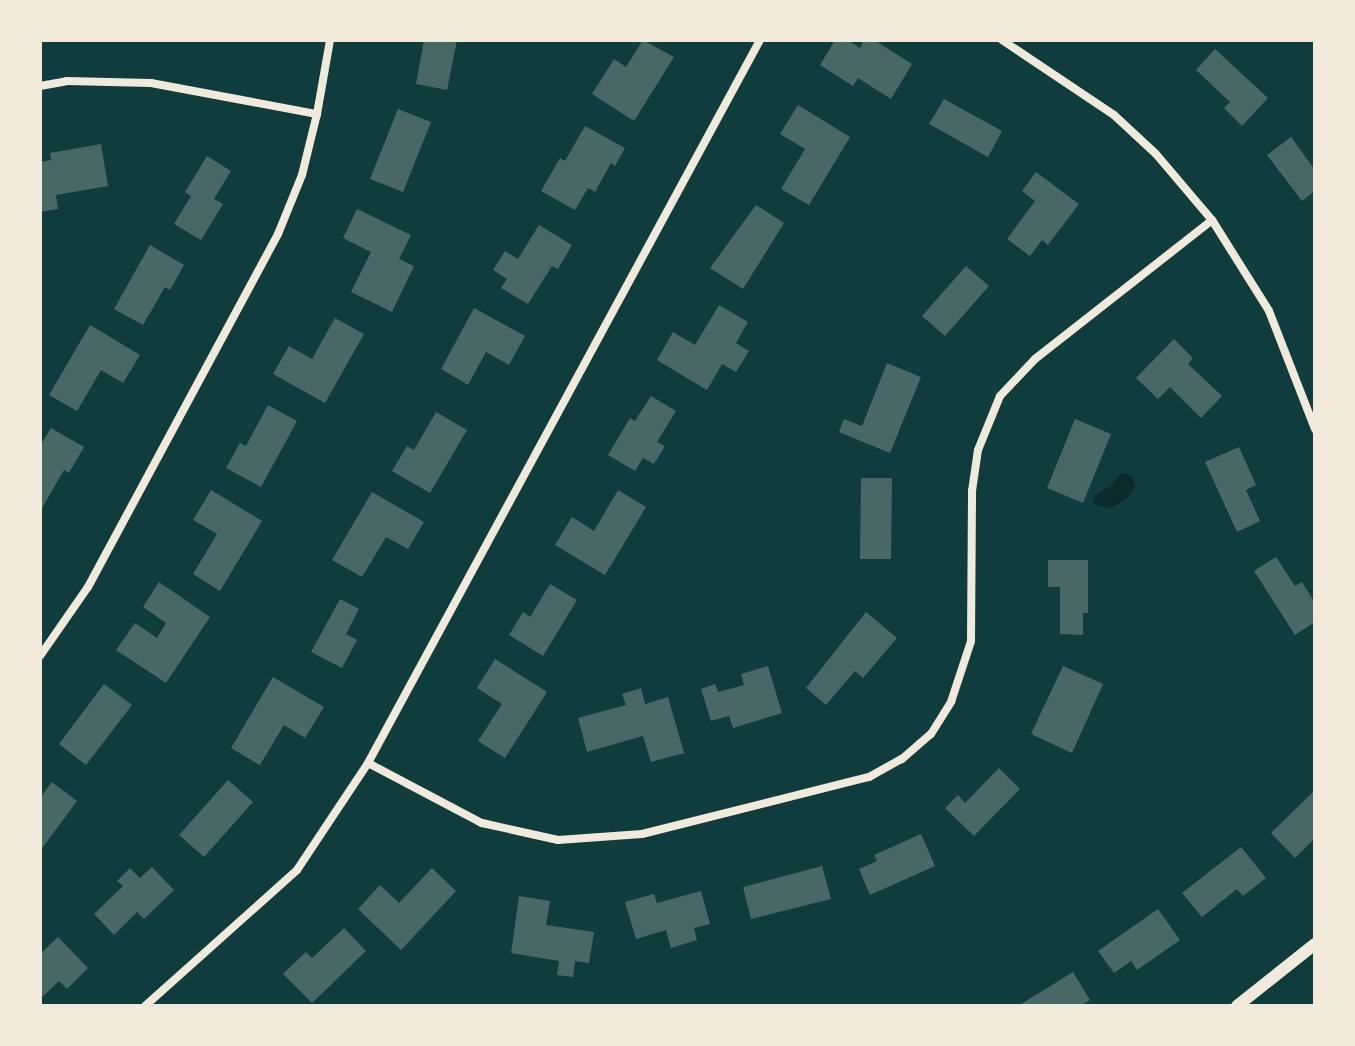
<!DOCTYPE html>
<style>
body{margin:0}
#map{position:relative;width:1355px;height:1046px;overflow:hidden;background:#0f3d3e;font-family:"Alegreya Sans",sans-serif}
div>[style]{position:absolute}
.water>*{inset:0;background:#0a2a2b}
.building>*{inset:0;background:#486865}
.minor>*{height:8px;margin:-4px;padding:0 4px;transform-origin:4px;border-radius:4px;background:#f1e9da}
.tertiary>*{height:12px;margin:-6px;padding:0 6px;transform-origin:6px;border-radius:6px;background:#f1e9da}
span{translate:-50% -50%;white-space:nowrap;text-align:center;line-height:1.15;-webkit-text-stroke:8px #f1e9da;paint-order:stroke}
.frame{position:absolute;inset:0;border:42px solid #f1e9da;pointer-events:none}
</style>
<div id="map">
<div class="water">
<i style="clip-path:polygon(1126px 473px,1132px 476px,1135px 486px,1127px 498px,1111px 508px,1095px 505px,1093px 499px,1099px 493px,1111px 486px,1120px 474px)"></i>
</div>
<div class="building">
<i style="clip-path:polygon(424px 40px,457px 40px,447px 90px,416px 84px)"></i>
<i style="clip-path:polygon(643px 40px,674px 57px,634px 121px,592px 94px,614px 59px,626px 67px)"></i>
<i style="clip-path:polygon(835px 40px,848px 40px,860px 48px,864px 40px,874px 40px,912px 64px,891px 99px,858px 78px,853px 86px,820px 65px)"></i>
<i style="clip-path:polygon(1215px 49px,1268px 98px,1242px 126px,1224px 108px,1230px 102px,1196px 70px)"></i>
<i style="clip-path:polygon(944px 99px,1002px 131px,988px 157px,929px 124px)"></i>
<i style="clip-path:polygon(798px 105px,850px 137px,809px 205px,781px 189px,805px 149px,780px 134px)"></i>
<i style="clip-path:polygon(398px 109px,431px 122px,403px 192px,370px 179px)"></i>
<i style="clip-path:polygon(585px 126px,625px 148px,615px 166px,611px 163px,595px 192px,588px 188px,575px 210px,541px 191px,560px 158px,565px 161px)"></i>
<i style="clip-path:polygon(1291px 137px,1315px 170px,1315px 191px,1302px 201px,1267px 155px)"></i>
<i style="clip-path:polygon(101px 144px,108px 186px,56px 195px,58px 209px,40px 212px,40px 162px,51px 160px,50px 153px)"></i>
<i style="clip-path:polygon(207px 156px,231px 171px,214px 199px,223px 204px,201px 240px,174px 224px,191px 196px,185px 192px)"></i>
<i style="clip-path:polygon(1036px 172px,1079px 204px,1048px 245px,1042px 240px,1030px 256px,1007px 239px,1035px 201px,1022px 191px)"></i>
<i style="clip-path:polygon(756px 205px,784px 223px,743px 289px,710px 268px)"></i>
<i style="clip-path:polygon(357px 209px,411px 235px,399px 259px,414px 266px,392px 312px,351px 292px,371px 252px,343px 238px)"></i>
<i style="clip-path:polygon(539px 225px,572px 245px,558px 269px,552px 266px,528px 304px,501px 288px,507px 279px,493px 270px,505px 251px,518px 259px)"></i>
<i style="clip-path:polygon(150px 245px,184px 265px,170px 290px,165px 287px,143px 325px,114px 309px)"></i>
<i style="clip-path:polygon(966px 266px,989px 286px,945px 336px,922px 316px)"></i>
<i style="clip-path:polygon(719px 305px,748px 322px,736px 343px,749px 351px,736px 372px,722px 364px,707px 390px,657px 360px,673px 332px,695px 345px)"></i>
<i style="clip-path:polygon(474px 308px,525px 336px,509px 365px,486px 352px,468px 385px,441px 369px)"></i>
<i style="clip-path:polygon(335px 318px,364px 334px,325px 403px,273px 374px,289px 346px,312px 359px)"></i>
<i style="clip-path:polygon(90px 325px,140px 355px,123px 383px,101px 370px,77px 411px,49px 395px)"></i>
<i style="clip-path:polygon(1174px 339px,1193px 358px,1188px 364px,1222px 396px,1201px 418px,1170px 387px,1158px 399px,1136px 378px)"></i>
<i style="clip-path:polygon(887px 363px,921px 377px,890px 453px,839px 432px,844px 419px,862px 426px)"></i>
<i style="clip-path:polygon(651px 396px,676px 411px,657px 442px,665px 446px,654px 464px,643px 458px,635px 471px,608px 455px,630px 418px,635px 421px)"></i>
<i style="clip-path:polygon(268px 405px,297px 421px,261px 487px,226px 468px,240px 443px,246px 446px)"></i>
<i style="clip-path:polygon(436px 412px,467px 430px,430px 493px,392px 471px,407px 446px,414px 450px)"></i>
<i style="clip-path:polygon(1075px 419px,1111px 434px,1083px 503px,1047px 488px)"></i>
<i style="clip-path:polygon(51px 428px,84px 447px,69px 473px,64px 470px,42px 508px,40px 446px)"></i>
<i style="clip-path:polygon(1239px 447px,1256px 485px,1246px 490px,1260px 521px,1237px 532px,1205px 462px)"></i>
<i style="clip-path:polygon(861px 478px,892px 478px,891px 559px,860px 559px)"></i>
<i style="clip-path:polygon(211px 490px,262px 521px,220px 591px,193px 574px,217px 534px,193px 520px)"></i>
<i style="clip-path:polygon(618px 490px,646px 507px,605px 575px,555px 545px,572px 517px,594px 531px)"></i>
<i style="clip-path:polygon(372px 492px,424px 522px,408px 549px,386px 537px,362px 577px,332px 560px)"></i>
<i style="clip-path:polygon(1276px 557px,1295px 586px,1302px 582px,1315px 603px,1315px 622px,1295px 635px,1254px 571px)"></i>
<i style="clip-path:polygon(1048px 560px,1088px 560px,1088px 613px,1083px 613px,1083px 635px,1060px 634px,1060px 587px,1048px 587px)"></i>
<i style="clip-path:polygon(159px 582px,210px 617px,166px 683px,116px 650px,135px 623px,157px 638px,166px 623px,143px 607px)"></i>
<i style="clip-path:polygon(550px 584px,577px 600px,543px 656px,509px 635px,523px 612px,530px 617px)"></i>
<i style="clip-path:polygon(340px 599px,359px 609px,346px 634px,357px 640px,342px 668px,311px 652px)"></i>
<i style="clip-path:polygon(866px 612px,897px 638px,863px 678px,855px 671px,826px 705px,806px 688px)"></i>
<i style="clip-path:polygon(495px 659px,547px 692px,505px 758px,478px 741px,502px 704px,477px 688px)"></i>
<i style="clip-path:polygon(768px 666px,782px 713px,733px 728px,729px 716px,711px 721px,701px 689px,715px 684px,718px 692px,744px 685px,741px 674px)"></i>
<i style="clip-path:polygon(1063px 666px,1103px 684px,1072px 753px,1031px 734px)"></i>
<i style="clip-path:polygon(273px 677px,324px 707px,305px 738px,284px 725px,260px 765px,231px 748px)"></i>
<i style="clip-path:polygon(104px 684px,132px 705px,86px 765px,59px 744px)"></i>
<i style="clip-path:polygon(641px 688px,645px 704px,668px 697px,684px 753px,651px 762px,643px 736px,587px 752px,578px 718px,626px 705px,622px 694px)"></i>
<i style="clip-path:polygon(999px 768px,1020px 789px,974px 836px,945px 808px,958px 795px,965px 803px)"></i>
<i style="clip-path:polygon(228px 780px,253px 802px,204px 857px,179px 835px)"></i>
<i style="clip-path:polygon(52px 782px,77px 801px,40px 851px,40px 798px)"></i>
<i style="clip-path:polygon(1315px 790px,1315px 838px,1295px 858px,1271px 833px)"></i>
<i style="clip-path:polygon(921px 834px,935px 866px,870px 895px,859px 869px,877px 861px,874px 855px)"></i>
<i style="clip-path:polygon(1241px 847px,1266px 878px,1243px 896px,1237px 889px,1202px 917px,1182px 893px)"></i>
<i style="clip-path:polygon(822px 866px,831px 899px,751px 919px,743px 887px)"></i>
<i style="clip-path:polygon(152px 867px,174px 890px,144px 919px,137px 912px,114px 935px,94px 914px,123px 886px,117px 881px,130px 868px,140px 878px)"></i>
<i style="clip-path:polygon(432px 868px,456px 891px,401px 950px,358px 909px,380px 885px,399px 903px)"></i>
<i style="clip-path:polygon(701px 891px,710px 924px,694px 928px,697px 940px,671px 948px,666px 930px,636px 939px,625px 902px,654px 894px,657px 903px)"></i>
<i style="clip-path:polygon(519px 896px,550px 901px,546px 925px,594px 932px,589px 963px,575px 961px,573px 977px,557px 975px,559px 961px,511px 953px)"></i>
<i style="clip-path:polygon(1158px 909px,1180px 940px,1137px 970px,1131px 961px,1114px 973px,1098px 951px)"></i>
<i style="clip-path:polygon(344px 928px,366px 951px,312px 1003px,283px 974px,306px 952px,312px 958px)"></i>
<i style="clip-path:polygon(58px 937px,88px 968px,67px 989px,59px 981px,40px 999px,40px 954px)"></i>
<i style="clip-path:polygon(1073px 972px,1090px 1000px,1080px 1006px,1018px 1006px)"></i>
</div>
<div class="minor">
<i style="left:1002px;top:40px;width:135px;rotate:33.8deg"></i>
<i style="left:1114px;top:115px;width:57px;rotate:42.9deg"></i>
<i style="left:1156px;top:154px;width:87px;rotate:49.7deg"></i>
<i style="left:1212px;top:220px;width:107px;rotate:57.9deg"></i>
<i style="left:1269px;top:311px;width:127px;rotate:68.7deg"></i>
<i style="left:40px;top:86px;width:27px;rotate:-10deg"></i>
<i style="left:67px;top:81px;width:84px;rotate:1.4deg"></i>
<i style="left:151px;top:83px;width:169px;rotate:10.6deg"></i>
<i style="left:40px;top:656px;width:84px;rotate:-55.2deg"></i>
<i style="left:88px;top:587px;width:401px;rotate:-61.7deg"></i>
<i style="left:278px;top:234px;width:64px;rotate:-67.9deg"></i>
<i style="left:302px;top:175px;width:63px;rotate:-76.2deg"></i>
<i style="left:317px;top:114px;width:75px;rotate:-80deg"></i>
<i style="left:368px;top:763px;width:129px;rotate:27.8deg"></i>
<i style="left:482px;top:823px;width:78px;rotate:12.6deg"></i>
<i style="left:558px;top:840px;width:84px;rotate:-4.1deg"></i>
<i style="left:642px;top:834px;width:234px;rotate:-14.1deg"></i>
<i style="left:869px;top:777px;width:38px;rotate:-29deg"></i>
<i style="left:902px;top:759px;width:38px;rotate:-41deg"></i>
<i style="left:931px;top:734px;width:38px;rotate:-58deg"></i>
<i style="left:951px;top:702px;width:64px;rotate:-71.8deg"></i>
<i style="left:971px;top:641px;width:150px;rotate:-89.6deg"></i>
<i style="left:972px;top:491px;width:41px;rotate:-81.7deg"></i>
<i style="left:978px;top:450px;width:58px;rotate:-67.8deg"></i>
<i style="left:1000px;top:396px;width:51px;rotate:-46.6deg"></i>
<i style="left:1035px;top:359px;width:225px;rotate:-38.1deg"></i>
<i style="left:145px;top:1006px;width:204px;rotate:-41.8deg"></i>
<i style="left:297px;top:870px;width:128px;rotate:-56.4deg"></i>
<i style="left:368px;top:763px;width:822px;rotate:-61.53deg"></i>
</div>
<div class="tertiary">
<i style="left:1237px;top:1006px;width:100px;rotate:-38.5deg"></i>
</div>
<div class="frame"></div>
</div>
